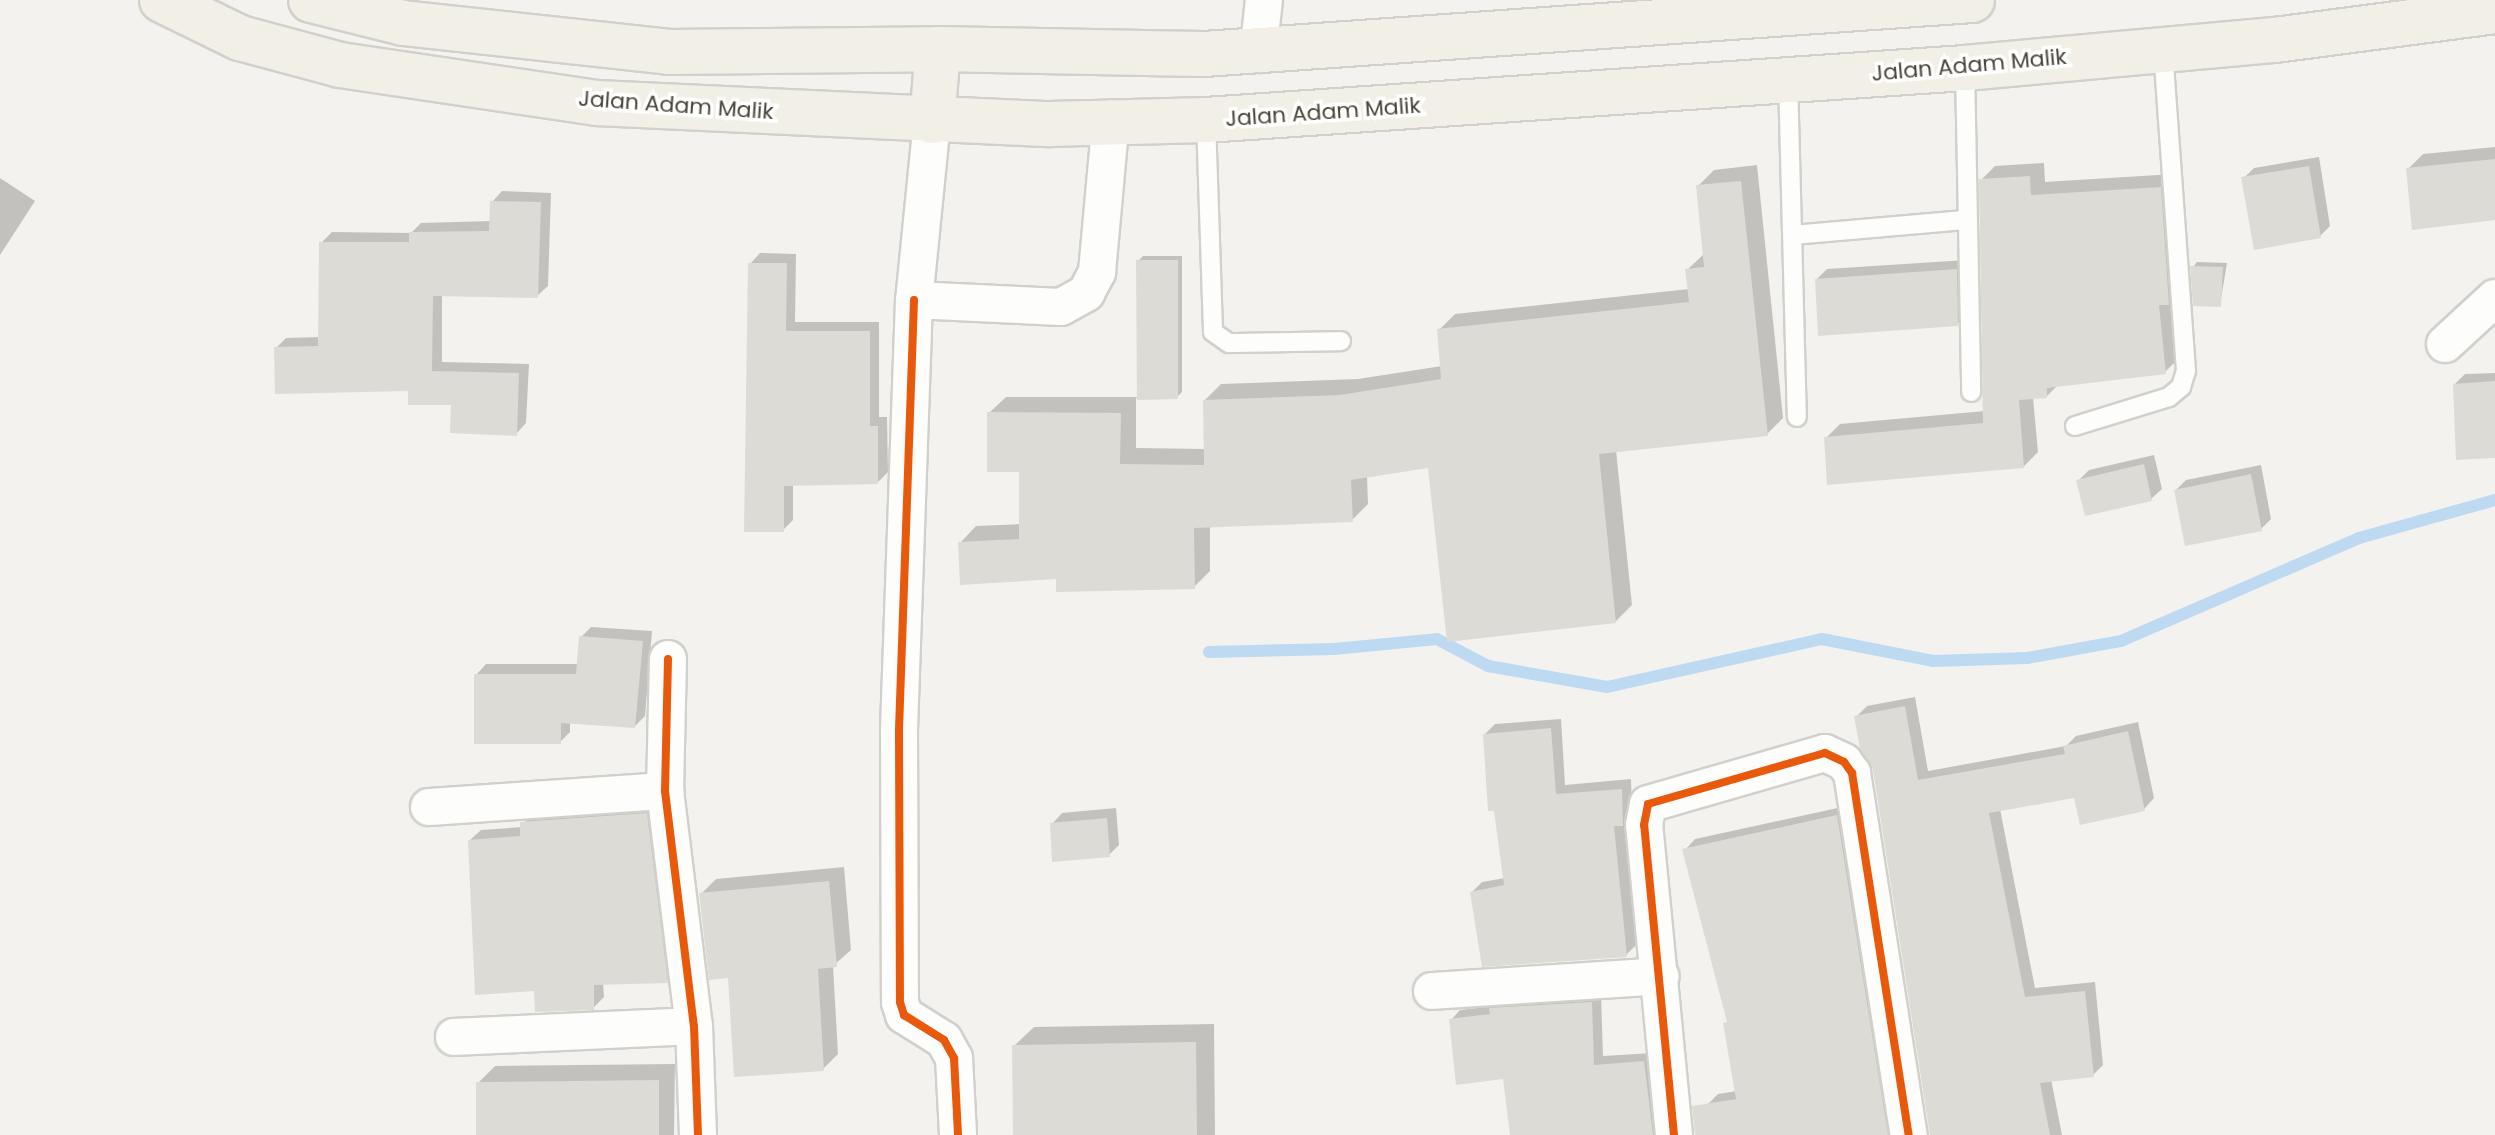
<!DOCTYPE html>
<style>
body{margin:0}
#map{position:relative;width:2495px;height:1135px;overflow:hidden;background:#f3f2ee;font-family:Poppins,sans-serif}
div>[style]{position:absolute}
.shadow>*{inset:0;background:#0003}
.stream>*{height:12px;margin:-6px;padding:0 6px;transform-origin:6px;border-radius:6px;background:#bddaf2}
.building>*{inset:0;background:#dddbd6}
.roads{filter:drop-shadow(2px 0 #d1d0cb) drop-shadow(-2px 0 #d1d0cb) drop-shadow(0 2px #d1d0cb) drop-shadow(0 -2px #d1d0cb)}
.lane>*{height:18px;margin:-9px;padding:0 9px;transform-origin:9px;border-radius:9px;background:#fdfdfc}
.street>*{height:36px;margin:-18px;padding:0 18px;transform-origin:18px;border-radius:18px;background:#fdfdfc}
.primary>*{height:44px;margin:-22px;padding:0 22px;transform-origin:22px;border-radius:22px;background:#f2efe6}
.cycleway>*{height:8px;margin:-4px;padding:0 4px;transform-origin:4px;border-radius:4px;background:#e8590c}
span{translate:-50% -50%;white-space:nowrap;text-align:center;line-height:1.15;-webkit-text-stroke:7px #fff;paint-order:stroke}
.street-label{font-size:22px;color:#4b4538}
</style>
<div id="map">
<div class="shadow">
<i style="clip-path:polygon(2495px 147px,2495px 218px,2408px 169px,2423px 154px)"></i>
<i style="clip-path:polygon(2319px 157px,2330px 226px,2320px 236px,2244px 178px,2254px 168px)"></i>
<i style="clip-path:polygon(2044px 163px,2045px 182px,2174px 174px,2179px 358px,2165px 372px,2058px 385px,2046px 397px,2033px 397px,2038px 452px,2024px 466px,1826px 438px,1840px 424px,1985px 411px,1981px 180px,1995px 166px)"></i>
<i style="clip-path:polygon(1757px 165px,1783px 418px,1767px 434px,1616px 450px,1632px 605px,1615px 622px,1430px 466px,1367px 476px,1368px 504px,1352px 520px,1210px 525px,1210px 571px,1194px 587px,1058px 577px,960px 543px,976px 526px,1021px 524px,1021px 470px,989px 413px,1006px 397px,1139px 397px,1138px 261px,1143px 256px,1182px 256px,1182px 392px,1177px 397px,1136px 398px,1136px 448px,1206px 449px,1205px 400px,1221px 384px,1358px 379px,1442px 366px,1439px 330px,1455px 314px,1689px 289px,1687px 270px,1705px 253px,1698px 186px,1714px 170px)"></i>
<i style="clip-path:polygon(0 178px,35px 201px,0 255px)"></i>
<i style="clip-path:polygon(502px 191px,551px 193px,548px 286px,537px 296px,442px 294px,442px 362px,529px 364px,526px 423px,516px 434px,453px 403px,276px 348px,286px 338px,320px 337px,321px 243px,332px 232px,411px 233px,421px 223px,491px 221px,492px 202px)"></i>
<i style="clip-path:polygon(760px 253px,796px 254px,795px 322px,879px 322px,879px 417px,887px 417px,888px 472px,878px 482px,793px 483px,793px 520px,783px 530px,750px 264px)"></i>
<i style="clip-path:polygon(1966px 260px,1967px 314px,1957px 324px,1817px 279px,1827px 269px)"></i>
<i style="clip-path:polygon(2197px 262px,2227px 263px,2220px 305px,2193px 267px)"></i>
<i style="clip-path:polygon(2495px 373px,2495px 456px,2455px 384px,2465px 374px)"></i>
<i style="clip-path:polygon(2154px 455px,2162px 489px,2151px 499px,2079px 480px,2089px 470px)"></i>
<i style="clip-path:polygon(2261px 465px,2271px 519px,2261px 529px,2176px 490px,2186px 480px)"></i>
<i style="clip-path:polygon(591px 627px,652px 631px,645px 716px,635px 726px,570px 722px,570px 732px,560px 742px,476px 675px,486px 664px,579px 664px,581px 637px)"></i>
<i style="clip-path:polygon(1915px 697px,1928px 771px,2066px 746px,2076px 736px,2138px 722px,2154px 798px,2144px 809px,2076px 796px,2000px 809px,2035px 988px,2095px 982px,2103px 1065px,2093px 1075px,2051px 1079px,2062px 1135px,1931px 1135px,1875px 769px,1856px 717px,1867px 706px)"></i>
<i style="clip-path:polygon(1561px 719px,1565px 785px,1631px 779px,1632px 813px,1624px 822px,1636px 945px,1626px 955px,1472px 892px,1482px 882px,1505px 878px,1485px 734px,1495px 724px)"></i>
<i style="clip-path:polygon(656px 804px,676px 972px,665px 982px,603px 983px,604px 997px,593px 1008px,536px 989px,470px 840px,481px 830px,522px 827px,532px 812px)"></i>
<i style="clip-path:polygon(1847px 806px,1904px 1135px,1712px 1135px,1708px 1104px,1718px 1094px,1737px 1091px,1729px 1020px,1685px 850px,1695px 839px)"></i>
<i style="clip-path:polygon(1116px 808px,1119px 845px,1109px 855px,1052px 824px,1062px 813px)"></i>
<i style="clip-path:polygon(844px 867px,851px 950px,833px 966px,838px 1054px,823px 1069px,730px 976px,701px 894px,716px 879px)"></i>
<i style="clip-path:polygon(1601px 993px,1603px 1056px,1653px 1053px,1659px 1135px,1512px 1135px,1504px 1077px,1451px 1020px,1460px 1010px,1494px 1006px,1501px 999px)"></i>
<i style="clip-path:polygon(1214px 1024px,1215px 1135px,1015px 1135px,1014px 1046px,1034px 1027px)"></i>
<i style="clip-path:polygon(675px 1064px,674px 1135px,478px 1135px,478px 1083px,495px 1066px)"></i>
</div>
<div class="stream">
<i style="left:1209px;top:652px;width:125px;rotate:-1.4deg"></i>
<i style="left:1334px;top:649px;width:103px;rotate:-5.5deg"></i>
<i style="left:1437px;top:639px;width:58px;rotate:27.9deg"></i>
<i style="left:1488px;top:666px;width:121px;rotate:10deg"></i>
<i style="left:1607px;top:687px;width:220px;rotate:-12.6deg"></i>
<i style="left:1822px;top:639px;width:113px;rotate:11.2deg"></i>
<i style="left:1933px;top:661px;width:94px;rotate:-1.8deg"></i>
<i style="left:2027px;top:658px;width:96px;rotate:-10.3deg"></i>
<i style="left:2121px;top:641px;width:259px;rotate:-23.4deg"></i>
<i style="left:2359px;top:538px;width:141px;rotate:-15.6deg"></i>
</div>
<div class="building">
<i style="clip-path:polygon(2495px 159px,2495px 220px,2412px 230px,2406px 168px)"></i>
<i style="clip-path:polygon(2309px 166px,2321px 238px,2254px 250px,2241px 177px)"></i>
<i style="clip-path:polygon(2030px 176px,2031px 195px,2161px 187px,2169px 305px,2159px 305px,2166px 374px,2047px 388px,2047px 398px,2019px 400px,2024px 468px,1827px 485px,1824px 437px,1983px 423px,1979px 179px)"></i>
<i style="clip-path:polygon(1741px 181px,1768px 436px,1599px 454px,1616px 623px,1447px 642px,1428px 468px,1351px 480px,1353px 522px,1194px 528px,1195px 589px,1056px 592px,1056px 579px,960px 585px,958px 542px,1019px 539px,1019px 472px,987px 472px,987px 412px,1121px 413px,1120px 464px,1204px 465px,1203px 400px,1340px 395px,1441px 379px,1437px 329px,1689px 302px,1685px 269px,1704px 267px,1696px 185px)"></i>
<i style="clip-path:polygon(490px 201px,541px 202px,538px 298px,433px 296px,432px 371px,519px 373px,517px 436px,450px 433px,451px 405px,408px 405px,408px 391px,275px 394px,274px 347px,318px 346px,319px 242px,409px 242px,409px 232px,489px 231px)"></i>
<i style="clip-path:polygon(1136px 260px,1178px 260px,1178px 399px,1137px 400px)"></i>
<i style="clip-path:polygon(748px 263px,787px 263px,786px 331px,870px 331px,870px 426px,878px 426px,878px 484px,784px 486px,784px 532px,744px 532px)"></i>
<i style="clip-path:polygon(2190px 266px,2223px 267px,2221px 307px,2193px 306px)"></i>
<i style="clip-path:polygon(1957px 269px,1958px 326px,1818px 336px,1815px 279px)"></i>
<i style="clip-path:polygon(2495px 381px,2495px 458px,2456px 460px,2453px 384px)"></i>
<i style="clip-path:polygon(2144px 464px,2152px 501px,2085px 516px,2076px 480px)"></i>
<i style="clip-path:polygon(2251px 474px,2262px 531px,2185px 546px,2174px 490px)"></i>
<i style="clip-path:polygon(579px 636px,643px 641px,635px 728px,561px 723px,561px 744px,474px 744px,474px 674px,576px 674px)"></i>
<i style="clip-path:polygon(1905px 706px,1918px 780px,2065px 754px,2063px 746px,2128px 731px,2145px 811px,2080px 825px,2074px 798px,1989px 813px,2025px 997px,2085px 991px,2094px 1077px,2040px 1083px,2050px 1135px,1930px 1135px,1873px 770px,1860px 749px,1854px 716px)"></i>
<i style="clip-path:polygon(1551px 728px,1556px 794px,1622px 789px,1623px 826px,1614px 826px,1627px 957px,1482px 967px,1470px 892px,1504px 885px,1494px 811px,1488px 811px,1483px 734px)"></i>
<i style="clip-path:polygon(647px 813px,668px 983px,594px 985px,594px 1010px,535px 1012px,534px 991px,475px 995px,468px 840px,520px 836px,520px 822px)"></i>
<i style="clip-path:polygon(1837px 815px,1888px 1135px,1695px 1135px,1692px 1106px,1736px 1099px,1723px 1023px,1727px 1022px,1682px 849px)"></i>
<i style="clip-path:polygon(1107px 818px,1110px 857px,1052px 862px,1050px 823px)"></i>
<i style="clip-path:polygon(829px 881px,837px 967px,818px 969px,824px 1071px,734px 1077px,728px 978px,709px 980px,699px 893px)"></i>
<i style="clip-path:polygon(1592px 1002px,1594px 1065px,1644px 1061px,1653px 1135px,1510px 1135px,1503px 1079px,1456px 1085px,1449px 1019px,1490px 1014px,1489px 1008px)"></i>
<i style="clip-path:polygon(1196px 1042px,1197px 1135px,1013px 1135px,1012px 1045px)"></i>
<i style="clip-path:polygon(659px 1080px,659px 1135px,476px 1135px,476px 1082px)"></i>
</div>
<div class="roads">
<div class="lane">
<i style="left:1965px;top:68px;width:324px;rotate:88.9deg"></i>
<i style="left:1788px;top:79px;width:338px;rotate:88.5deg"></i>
<i style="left:1206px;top:120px;width:212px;rotate:88.1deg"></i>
<i style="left:1213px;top:332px;width:19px;rotate:35deg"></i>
<i style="left:1229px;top:343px;width:112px;rotate:-1deg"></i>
<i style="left:1793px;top:235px;width:172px;rotate:-5deg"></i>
<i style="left:2075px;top:426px;width:98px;rotate:-17.1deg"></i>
<i style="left:2169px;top:397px;width:16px;rotate:-40deg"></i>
<i style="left:2181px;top:387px;width:17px;rotate:-73deg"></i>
<i style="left:2186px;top:371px;width:321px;rotate:-94.1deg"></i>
</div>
<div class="street">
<i style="left:1258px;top:54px;width:54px;rotate:-83.7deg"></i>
<i style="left:932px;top:121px;width:180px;rotate:95.7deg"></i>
<i style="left:914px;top:300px;width:147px;rotate:2.7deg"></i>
<i style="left:1061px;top:307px;width:29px;rotate:-29deg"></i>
<i style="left:1086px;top:293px;width:24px;rotate:-62deg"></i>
<i style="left:1097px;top:272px;width:154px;rotate:-84.8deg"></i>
<i style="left:914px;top:300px;width:431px;rotate:92deg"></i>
<i style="left:899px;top:731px;width:271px;rotate:89.8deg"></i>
<i style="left:900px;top:1002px;width:14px;rotate:73deg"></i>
<i style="left:904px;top:1015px;width:47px;rotate:32deg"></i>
<i style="left:944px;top:1040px;width:21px;rotate:61deg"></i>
<i style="left:954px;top:1058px;width:77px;rotate:87deg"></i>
<i style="left:2445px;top:344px;width:68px;rotate:-42.6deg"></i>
<i style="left:668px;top:659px;width:132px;rotate:91.3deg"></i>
<i style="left:665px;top:791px;width:237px;rotate:83deg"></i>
<i style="left:694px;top:1026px;width:109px;rotate:87.9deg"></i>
<i style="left:429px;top:807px;width:237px;rotate:-3.9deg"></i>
<i style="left:1432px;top:991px;width:229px;rotate:-3.7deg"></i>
<i style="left:454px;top:1037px;width:240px;rotate:-2.6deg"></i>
<i style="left:1674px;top:1135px;width:311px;rotate:-95.5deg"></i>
<i style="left:1644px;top:825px;width:21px;rotate:-79deg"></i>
<i style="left:1648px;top:804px;width:184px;rotate:-16.1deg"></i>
<i style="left:1825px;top:753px;width:21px;rotate:25deg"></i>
<i style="left:1844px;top:762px;width:14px;rotate:54deg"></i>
<i style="left:1852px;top:773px;width:366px;rotate:81.1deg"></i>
</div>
<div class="primary">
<i style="left:162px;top:0;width:87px;rotate:26deg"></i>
<i style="left:240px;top:38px;width:104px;rotate:15.1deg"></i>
<i style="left:340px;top:65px;width:260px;rotate:8.4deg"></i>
<i style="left:597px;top:103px;width:453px;rotate:2.7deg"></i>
<i style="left:1050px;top:124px;width:156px;rotate:-1.5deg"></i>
<i style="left:1206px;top:120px;width:761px;rotate:-3.92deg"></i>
<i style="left:1965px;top:68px;width:311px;rotate:-5.2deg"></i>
<i style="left:2275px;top:40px;width:222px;rotate:-7.5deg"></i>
<i style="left:311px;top:0;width:95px;rotate:14deg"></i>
<i style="left:403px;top:23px;width:268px;rotate:6.2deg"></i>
<i style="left:669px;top:52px;width:269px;rotate:-0.6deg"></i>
<i style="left:938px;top:49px;width:266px;rotate:1.1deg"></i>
<i style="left:1204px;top:54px;width:770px;rotate:-4.02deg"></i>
<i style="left:932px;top:121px;width:72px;rotate:-85.2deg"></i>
</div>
</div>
<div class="cycleway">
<i style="left:914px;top:300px;width:431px;rotate:92deg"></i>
<i style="left:899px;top:731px;width:271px;rotate:89.8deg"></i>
<i style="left:900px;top:1002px;width:14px;rotate:73deg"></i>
<i style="left:904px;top:1015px;width:47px;rotate:32deg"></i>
<i style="left:944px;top:1040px;width:21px;rotate:61deg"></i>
<i style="left:954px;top:1058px;width:77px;rotate:87deg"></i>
<i style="left:668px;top:659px;width:132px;rotate:91.3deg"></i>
<i style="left:665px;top:791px;width:237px;rotate:83deg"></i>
<i style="left:694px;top:1026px;width:109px;rotate:87.9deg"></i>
<i style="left:1674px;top:1135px;width:311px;rotate:-95.5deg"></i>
<i style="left:1644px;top:825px;width:21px;rotate:-79deg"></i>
<i style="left:1648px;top:804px;width:184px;rotate:-16.1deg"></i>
<i style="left:1825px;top:753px;width:21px;rotate:25deg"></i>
<i style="left:1844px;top:762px;width:14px;rotate:54deg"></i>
<i style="left:1852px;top:773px;width:366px;rotate:81.1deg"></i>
</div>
<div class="street-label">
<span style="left:1969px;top:65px;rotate:-5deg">Jalan Adam Malik</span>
<span style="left:676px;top:105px;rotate:4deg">Jalan Adam Malik</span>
<span style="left:1323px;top:112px;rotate:-4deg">Jalan Adam Malik</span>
</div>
</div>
